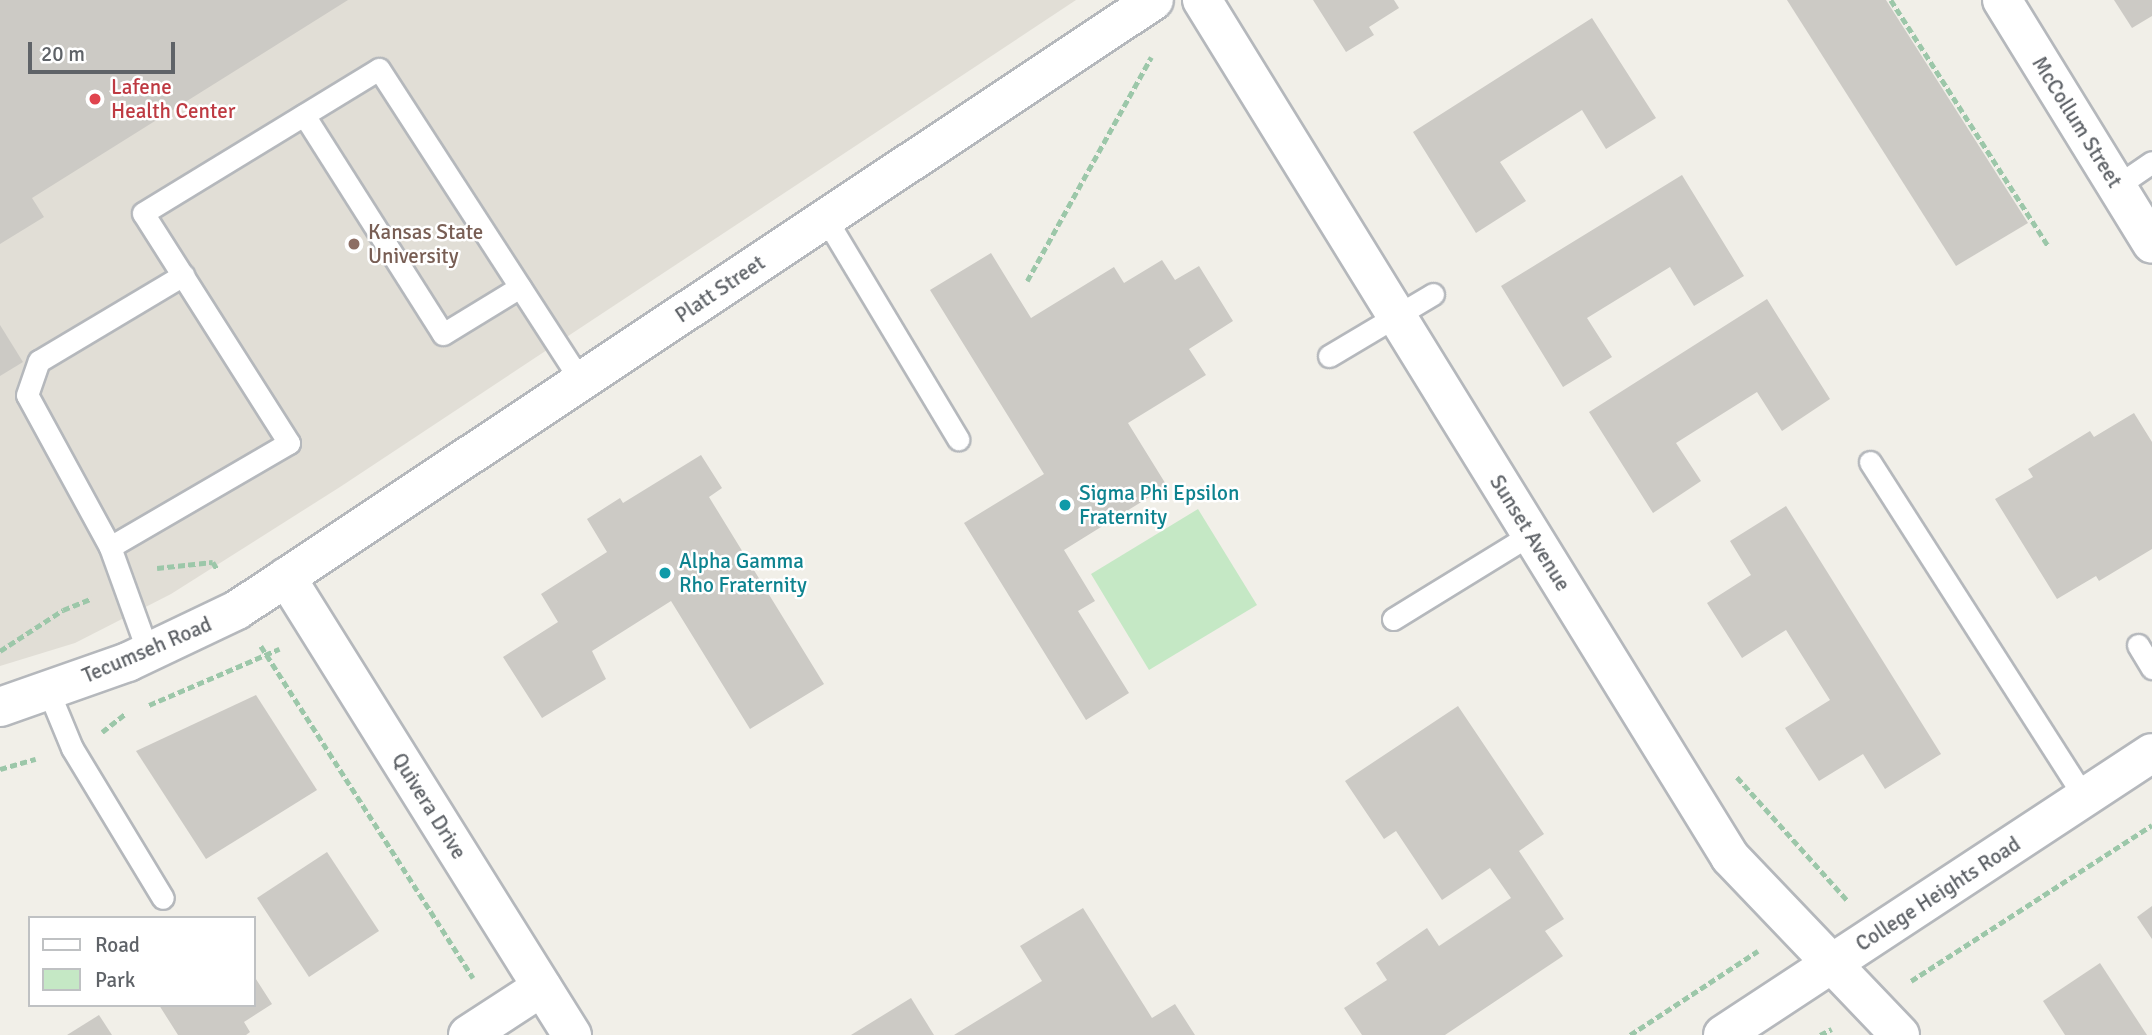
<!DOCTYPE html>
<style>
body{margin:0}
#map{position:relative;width:2152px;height:1035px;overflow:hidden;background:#f1efe8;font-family:Signika,sans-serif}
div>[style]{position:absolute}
.education>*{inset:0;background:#e1ded6}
.green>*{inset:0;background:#c5e8c5}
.building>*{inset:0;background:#cccac5}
.path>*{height:4.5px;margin-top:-2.25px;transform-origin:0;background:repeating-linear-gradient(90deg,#9cc7a9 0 7px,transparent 0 10.5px)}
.roads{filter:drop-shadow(2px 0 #b5b8bc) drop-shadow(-2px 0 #b5b8bc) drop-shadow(0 2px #b5b8bc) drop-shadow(0 -2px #b5b8bc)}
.lane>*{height:21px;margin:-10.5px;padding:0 10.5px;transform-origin:10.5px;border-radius:10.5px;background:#fff}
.street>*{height:38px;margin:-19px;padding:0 19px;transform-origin:19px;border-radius:19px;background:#fff}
.dots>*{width:19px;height:19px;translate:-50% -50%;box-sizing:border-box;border:4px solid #fff;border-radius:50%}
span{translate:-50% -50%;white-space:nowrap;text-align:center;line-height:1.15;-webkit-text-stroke:5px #fff;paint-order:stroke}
.health-label{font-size:21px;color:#be3a42}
.left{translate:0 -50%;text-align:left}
.street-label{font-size:21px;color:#5f6368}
.education-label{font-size:21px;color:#785e54}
.culture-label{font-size:21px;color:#0d838f}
.legend{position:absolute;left:28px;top:916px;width:228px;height:91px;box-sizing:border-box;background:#fff;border:2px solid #bfc1c3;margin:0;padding:9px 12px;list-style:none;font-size:21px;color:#5f6368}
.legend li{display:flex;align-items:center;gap:14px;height:35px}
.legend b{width:35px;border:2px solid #bfc1c3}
.scale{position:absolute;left:28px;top:42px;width:147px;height:32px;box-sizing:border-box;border:4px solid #5f6368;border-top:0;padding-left:9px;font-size:21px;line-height:24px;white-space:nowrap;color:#5f6368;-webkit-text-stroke:5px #fff;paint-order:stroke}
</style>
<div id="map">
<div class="education">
<i style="clip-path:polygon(0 0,1076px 0,340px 487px,171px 594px,75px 643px,0 666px)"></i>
</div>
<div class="green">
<i style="clip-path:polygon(1198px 509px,1257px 605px,1149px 670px,1091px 574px)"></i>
</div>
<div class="building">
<i style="clip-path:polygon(0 0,348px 0,32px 198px,44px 217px,0 244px)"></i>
<i style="clip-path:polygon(1313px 0,1394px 0,1399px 8px,1369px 27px,1374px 35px,1346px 52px)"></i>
<i style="clip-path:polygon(1787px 0,1886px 0,2028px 223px,1956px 266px)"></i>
<i style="clip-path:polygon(2114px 0,2152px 0,2152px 16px,2132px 28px)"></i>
<i style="clip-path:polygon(1592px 18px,1656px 118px,1606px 149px,1582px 110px,1500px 162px,1526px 201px,1476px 233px,1413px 132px)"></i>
<i style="clip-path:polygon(1682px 175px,1744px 276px,1694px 306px,1670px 267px,1587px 318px,1612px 357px,1563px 387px,1501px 286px)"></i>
<i style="clip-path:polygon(991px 253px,1031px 318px,1114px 267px,1124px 283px,1162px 260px,1175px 280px,1199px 266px,1233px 321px,1189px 349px,1206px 375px,1128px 423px,1167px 486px,1064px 550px,1095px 601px,1078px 611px,1129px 693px,1086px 720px,964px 523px,1044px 474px,930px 290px)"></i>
<i style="clip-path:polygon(1767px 299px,1830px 399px,1782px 431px,1757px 392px,1676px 443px,1701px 481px,1653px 513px,1589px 412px)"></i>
<i style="clip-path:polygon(0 325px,23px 362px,0 376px)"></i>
<i style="clip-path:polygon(2134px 413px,2152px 442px,2152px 549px,2099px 581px,2096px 576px,2057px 599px,1995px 499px,2033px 477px,2028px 469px,2090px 431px,2094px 437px)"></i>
<i style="clip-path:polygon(701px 455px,722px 488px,709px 497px,824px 684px,750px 729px,671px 601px,592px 651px,606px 679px,542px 718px,503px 657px,558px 622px,541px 594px,607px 552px,587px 519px,620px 498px,623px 503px)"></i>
<i style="clip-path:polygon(1786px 506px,1941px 754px,1885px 789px,1863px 754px,1819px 781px,1785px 728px,1830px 700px,1786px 630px,1742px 658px,1707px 603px,1751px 575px,1730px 541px)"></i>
<i style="clip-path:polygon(256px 695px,317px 790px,206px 859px,136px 751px)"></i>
<i style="clip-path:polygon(1458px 706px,1544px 834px,1519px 851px,1564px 919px,1545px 931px,1563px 956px,1445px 1035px,1362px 1035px,1344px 1008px,1387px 980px,1376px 963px,1427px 928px,1439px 946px,1511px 898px,1490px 868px,1442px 900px,1396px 831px,1384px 839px,1345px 781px)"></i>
<i style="clip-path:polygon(327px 852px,379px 931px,309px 977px,257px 898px)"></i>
<i style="clip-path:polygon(2152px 906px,2152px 939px,2137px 917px)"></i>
<i style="clip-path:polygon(1083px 908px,1152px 1018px,1175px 1004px,1195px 1035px,954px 1035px,1042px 981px,1020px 946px)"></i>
<i style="clip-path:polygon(2100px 963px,2147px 1035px,2065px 1035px,2043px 1001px)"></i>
<i style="clip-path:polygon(254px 976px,272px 1004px,244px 1022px,250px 1032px,246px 1035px,178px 1035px,159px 1005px,254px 1005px)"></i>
<i style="clip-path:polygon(911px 998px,934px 1035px,851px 1035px)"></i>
<i style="clip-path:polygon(99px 1015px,112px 1035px,67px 1035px)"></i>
</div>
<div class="path">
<i style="left:1891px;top:0;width:293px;rotate:57.4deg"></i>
<i style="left:1027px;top:281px;width:256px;rotate:-61deg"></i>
<i style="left:157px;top:568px;width:56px;rotate:-6.1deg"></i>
<i style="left:213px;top:562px;width:8px;rotate:60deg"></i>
<i style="left:261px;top:646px;width:394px;rotate:57.4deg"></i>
<i style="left:0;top:651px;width:75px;rotate:-33.1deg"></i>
<i style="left:63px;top:610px;width:31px;rotate:-22deg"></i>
<i style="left:149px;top:705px;width:142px;rotate:-23.3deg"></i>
<i style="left:102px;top:732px;width:29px;rotate:-38deg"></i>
<i style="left:0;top:769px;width:37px;rotate:-16deg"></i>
<i style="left:1737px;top:777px;width:166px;rotate:48.2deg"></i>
<i style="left:1911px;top:981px;width:287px;rotate:-32.9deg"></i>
<i style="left:1630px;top:1035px;width:153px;rotate:-33.3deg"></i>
<i style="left:1820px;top:1035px;width:13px;rotate:-27deg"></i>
</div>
<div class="roads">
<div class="lane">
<i style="left:304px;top:115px;width:259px;rotate:57.6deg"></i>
<i style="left:443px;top:334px;width:90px;rotate:-31.4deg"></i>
<i style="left:2117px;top:186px;width:42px;rotate:-34.4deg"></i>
<i style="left:826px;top:219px;width:257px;rotate:59deg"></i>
<i style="left:1329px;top:356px;width:121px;rotate:-30.8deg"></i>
<i style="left:1870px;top:462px;width:398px;rotate:57.4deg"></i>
<i style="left:110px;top:547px;width:207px;rotate:-30.2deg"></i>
<i style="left:289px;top:443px;width:272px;rotate:-122.4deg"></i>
<i style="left:143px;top:213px;width:276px;rotate:-31.4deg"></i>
<i style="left:379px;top:69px;width:372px;rotate:57.1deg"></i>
<i style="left:1393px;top:619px;width:162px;rotate:-31.6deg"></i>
<i style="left:2138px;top:645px;width:27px;rotate:59deg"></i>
<i style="left:148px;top:652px;width:112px;rotate:-109.9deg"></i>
<i style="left:110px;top:547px;width:173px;rotate:-118.6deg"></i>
<i style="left:27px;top:395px;width:36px;rotate:-71deg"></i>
<i style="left:39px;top:361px;width:168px;rotate:-30.8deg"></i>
<i style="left:48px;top:690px;width:63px;rotate:67.5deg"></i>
<i style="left:72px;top:748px;width:175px;rotate:58.8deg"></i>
</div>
<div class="street">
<i style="left:1202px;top:0;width:1007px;rotate:58.36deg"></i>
<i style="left:1730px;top:857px;width:246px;rotate:46.3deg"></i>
<i style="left:2002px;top:0;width:286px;rotate:58.4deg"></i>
<i style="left:286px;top:577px;width:540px;rotate:58.02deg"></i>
<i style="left:0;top:707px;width:136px;rotate:-19.4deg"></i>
<i style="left:128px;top:662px;width:121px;rotate:-25.5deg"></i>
<i style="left:237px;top:610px;width:1101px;rotate:-33.63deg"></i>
<i style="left:468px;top:1035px;width:88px;rotate:-33deg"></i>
<i style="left:1723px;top:1035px;width:513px;rotate:-33.32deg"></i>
</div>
</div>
<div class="dots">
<i style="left:95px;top:99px;background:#e0444e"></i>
<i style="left:354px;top:244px;background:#8d6e63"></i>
<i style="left:1065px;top:505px;background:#0f9aa8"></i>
<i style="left:665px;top:573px;background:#0f9aa8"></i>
</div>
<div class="health-label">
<span class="left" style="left:111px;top:99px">Lafene<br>Health Center</span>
</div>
<div class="street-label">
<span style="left:2077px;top:122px;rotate:58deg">McCollum Street</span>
<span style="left:720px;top:289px;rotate:-34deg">Platt Street</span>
<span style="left:1530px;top:533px;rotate:58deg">Sunset Avenue</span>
<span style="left:147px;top:650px;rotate:-23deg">Tecumseh Road</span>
<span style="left:429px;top:806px;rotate:58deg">Quivera Drive</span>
<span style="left:1938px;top:894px;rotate:-33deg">College Heights Road</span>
</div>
<div class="education-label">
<span class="left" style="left:368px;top:244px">Kansas State<br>University</span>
</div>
<div class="culture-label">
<span class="left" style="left:1079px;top:505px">Sigma Phi Epsilon<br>Fraternity</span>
<span class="left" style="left:679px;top:573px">Alpha Gamma<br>Rho Fraternity</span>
</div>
<ul class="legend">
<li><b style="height:9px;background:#fff"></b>Road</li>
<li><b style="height:19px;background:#c5e8c5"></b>Park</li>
</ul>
<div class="scale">20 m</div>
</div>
